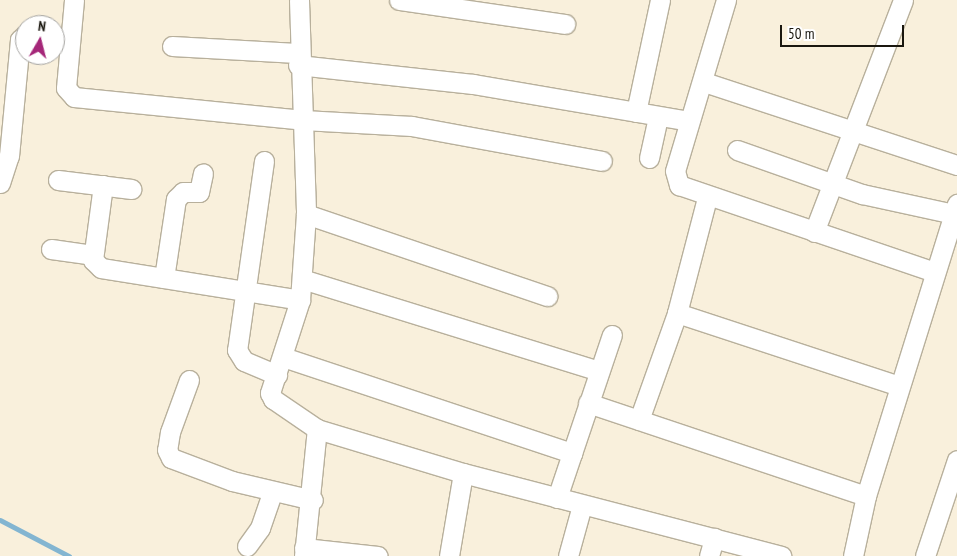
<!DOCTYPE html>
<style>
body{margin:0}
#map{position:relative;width:957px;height:556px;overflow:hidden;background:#f9f0dc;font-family:"PT Sans Narrow",sans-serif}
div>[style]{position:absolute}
.stream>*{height:5px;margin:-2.5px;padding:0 2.5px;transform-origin:2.5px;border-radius:2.5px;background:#83b5d1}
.roads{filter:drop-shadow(1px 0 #b8b09c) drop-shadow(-1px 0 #b8b09c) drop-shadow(0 1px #b8b09c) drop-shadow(0 -1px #b8b09c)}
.minor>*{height:19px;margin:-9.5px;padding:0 9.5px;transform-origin:9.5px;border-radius:9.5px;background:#fff}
span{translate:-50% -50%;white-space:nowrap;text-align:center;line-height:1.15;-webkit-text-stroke:5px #fff;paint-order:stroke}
.north{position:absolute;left:15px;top:15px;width:50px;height:50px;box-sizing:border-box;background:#fff;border:1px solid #a3a29f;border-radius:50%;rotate:8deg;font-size:14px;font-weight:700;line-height:20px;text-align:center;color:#1a170f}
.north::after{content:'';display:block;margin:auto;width:18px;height:22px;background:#a52779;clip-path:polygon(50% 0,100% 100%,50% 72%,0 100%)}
.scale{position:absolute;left:780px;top:25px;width:124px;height:22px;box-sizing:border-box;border:2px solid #1a170f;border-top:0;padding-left:6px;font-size:15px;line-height:18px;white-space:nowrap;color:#1a170f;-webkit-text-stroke:4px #fff;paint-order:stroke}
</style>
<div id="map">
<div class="stream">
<i style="left:0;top:520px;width:78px;rotate:27.6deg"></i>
</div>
<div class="roads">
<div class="minor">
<i style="left:74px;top:0;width:88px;rotate:95.2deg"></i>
<i style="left:66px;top:88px;width:12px;rotate:48deg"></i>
<i style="left:74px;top:97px;width:230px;rotate:5.7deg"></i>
<i style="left:303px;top:120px;width:109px;rotate:3.2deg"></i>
<i style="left:412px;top:126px;width:193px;rotate:10.4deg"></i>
<i style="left:299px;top:0;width:214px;rotate:88.1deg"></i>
<i style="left:306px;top:214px;width:255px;rotate:18.8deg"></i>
<i style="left:399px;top:0;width:168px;rotate:8.2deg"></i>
<i style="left:726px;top:0;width:178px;rotate:106.6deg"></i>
<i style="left:675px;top:171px;width:15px;rotate:74deg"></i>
<i style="left:679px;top:185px;width:270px;rotate:18.8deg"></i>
<i style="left:172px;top:46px;width:125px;rotate:3.2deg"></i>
<i style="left:298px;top:65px;width:176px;rotate:6.2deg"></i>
<i style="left:473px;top:84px;width:219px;rotate:9.7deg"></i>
<i style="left:704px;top:82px;width:266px;rotate:18.2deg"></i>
<i style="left:636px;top:112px;width:115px;rotate:-77.9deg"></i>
<i style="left:737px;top:150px;width:133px;rotate:19.4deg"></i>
<i style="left:862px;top:194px;width:94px;rotate:12.3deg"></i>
<i style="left:649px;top:158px;width:42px;rotate:-77.6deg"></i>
<i style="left:264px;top:161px;width:191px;rotate:98.1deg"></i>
<i style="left:237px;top:350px;width:13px;rotate:58deg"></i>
<i style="left:244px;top:361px;width:36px;rotate:23deg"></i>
<i style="left:58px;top:180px;width:74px;rotate:7deg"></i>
<i style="left:0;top:183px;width:28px;rotate:-72deg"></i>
<i style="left:9px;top:156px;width:117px;rotate:-84.6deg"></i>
<i style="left:20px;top:40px;width:7px;rotate:-45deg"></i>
<i style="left:103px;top:185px;width:76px;rotate:97.6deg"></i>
<i style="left:93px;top:260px;width:11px;rotate:45deg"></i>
<i style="left:101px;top:268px;width:202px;rotate:9.1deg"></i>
<i style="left:306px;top:214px;width:86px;rotate:94deg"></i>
<i style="left:300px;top:300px;width:98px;rotate:107.9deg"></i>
<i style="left:270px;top:393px;width:7px;rotate:63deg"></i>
<i style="left:273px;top:399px;width:53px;rotate:34.3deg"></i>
<i style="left:317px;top:429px;width:152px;rotate:16.8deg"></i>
<i style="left:463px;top:473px;width:329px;rotate:14.6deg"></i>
<i style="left:814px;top:232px;width:248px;rotate:-69deg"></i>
<i style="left:51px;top:249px;width:42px;rotate:8.1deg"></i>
<i style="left:164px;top:278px;width:80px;rotate:-81.4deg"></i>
<i style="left:176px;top:199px;width:10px;rotate:-45deg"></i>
<i style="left:183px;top:192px;width:16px"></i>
<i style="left:199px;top:192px;width:19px;rotate:-78deg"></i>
<i style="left:302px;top:279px;width:311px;rotate:17.2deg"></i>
<i style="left:677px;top:313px;width:234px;rotate:18.2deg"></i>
<i style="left:283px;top:357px;width:305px;rotate:18.4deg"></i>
<i style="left:189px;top:380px;width:55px;rotate:110.1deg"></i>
<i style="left:170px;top:432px;width:18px;rotate:99deg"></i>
<i style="left:167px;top:450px;width:9px;rotate:63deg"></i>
<i style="left:171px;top:458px;width:65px;rotate:20.7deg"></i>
<i style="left:232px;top:481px;width:83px;rotate:13.2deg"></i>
<i style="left:588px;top:403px;width:293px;rotate:18.5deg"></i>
<i style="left:639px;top:420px;width:114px;rotate:-70.4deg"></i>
<i style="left:677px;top:313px;width:119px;rotate:-75.4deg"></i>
<i style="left:557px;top:498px;width:172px;rotate:-71.4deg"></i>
<i style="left:247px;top:546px;width:22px;rotate:-54deg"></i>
<i style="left:260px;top:528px;width:39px;rotate:-71deg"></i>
<i style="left:304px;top:548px;width:74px;rotate:6.2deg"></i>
<i style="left:304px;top:556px;width:128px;rotate:-84.2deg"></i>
<i style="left:449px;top:556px;width:84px;rotate:-80.4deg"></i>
<i style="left:568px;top:556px;width:53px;rotate:-74.6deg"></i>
<i style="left:709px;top:556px;width:19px;rotate:-74deg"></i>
<i style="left:853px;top:556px;width:61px;rotate:-77.8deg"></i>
<i style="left:866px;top:496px;width:306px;rotate:-72.7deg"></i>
<i style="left:925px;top:556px;width:101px;rotate:-71.6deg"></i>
</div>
</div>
<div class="north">N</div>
<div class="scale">50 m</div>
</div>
